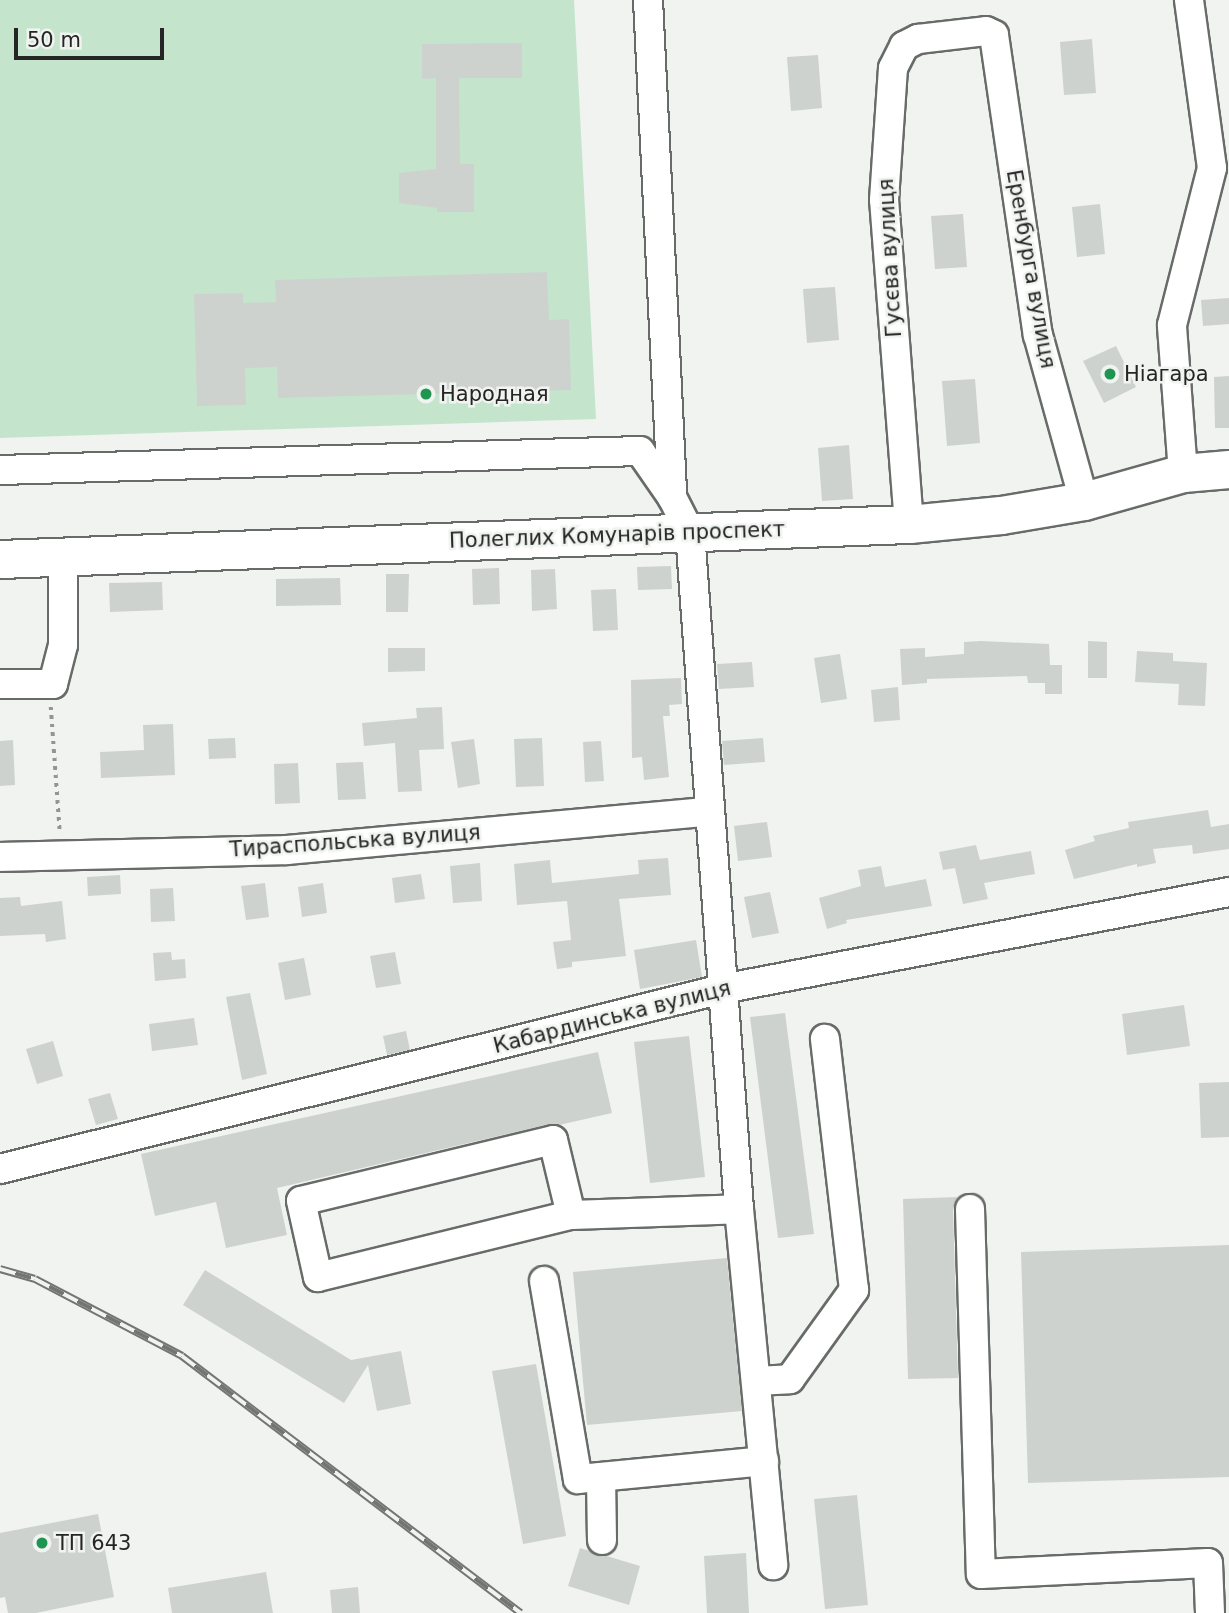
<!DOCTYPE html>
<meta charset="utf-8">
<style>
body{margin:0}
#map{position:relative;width:1229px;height:1613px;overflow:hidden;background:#f0f3f0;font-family:"DejaVu Sans",sans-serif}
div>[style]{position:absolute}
.green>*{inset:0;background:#c4e5cc}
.building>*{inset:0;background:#ced2cf}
.path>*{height:3.5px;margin-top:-1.75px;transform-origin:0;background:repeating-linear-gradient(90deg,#929592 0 3.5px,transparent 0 8.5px)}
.roads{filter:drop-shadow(2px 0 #686c69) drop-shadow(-2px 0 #686c69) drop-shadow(0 2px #686c69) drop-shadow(0 -2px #686c69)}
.minor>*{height:28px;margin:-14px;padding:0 14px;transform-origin:14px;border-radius:14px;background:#fff}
.major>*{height:37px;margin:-18.5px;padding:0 18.5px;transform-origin:18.5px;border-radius:18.5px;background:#fff}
.rail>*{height:8px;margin-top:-4px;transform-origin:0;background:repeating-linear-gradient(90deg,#f0f3f0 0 16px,#737573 0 32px);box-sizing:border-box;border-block:2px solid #737573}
.dots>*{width:19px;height:19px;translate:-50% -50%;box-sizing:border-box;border:4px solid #f0f3f0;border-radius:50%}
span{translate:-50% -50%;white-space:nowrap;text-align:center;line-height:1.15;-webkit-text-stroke:5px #f0f3f0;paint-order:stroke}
.street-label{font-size:21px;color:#242524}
.poi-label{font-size:21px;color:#242524}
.left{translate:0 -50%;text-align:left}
.scale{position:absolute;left:14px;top:28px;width:150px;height:32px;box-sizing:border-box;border:4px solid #242524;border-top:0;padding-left:9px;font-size:21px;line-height:24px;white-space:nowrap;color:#242524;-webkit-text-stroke:5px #f0f3f0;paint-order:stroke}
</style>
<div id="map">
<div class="green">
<i style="clip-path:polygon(0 0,574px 0,596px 419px,0 438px)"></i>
</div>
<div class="building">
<i style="clip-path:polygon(1092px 39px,1096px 93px,1064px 95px,1060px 42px)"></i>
<i style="clip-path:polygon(522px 43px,522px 78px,459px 78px,460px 164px,474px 164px,474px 212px,437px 212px,437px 208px,399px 203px,399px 173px,436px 169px,436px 78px,422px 79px,422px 44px)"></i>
<i style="clip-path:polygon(818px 55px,822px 108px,791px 111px,787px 57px)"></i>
<i style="clip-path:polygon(1100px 204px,1105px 254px,1077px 257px,1072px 207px)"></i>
<i style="clip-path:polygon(963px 214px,967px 267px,935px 269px,931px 216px)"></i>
<i style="clip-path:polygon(547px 272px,549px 320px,569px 319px,571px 390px,278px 398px,277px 367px,245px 368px,246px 405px,197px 406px,194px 294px,243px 293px,243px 303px,276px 302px,275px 280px)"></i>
<i style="clip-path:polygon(835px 287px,839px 340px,807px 343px,803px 289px)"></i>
<i style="clip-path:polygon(1229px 298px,1229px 324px,1203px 326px,1201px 300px)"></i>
<i style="clip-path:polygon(1116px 346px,1136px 387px,1104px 403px,1083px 361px)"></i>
<i style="clip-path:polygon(1229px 376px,1229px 428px,1215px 428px,1214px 377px)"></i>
<i style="clip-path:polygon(975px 379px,980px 443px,947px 446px,942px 381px)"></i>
<i style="clip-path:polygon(849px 445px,853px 499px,822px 501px,818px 448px)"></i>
<i style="clip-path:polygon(671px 566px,672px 589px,638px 590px,637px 567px)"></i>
<i style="clip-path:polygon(499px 568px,500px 604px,473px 605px,472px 569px)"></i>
<i style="clip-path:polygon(555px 569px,557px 609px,532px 611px,531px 570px)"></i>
<i style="clip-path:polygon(386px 574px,409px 574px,408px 612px,386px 612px)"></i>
<i style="clip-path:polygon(340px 578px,341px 605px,276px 606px,276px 579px)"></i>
<i style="clip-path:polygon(162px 582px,163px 610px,110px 612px,109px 583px)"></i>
<i style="clip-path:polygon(616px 589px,618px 630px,593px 631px,591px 590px)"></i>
<i style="clip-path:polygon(981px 641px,1049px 644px,1050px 665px,1062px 665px,1062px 694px,1045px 694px,1045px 683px,1028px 683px,1027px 676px,927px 679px,927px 683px,902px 685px,900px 649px,925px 648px,925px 657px,964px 654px,964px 642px)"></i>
<i style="clip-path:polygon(1088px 641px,1107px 642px,1107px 678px,1088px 678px)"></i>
<i style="clip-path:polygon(388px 648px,425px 648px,425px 671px,388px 672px)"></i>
<i style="clip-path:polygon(1137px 651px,1173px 653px,1173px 661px,1207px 663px,1205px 706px,1178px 705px,1179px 684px,1135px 682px)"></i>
<i style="clip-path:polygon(840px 654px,847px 699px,821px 703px,814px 658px)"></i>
<i style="clip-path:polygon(752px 662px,754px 687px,719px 689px,717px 664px)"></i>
<i style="clip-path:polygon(681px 678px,682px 704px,669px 705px,670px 716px,663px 716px,669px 777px,644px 780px,642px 757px,632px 758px,631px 680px)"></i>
<i style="clip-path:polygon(898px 687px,900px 720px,874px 722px,871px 690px)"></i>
<i style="clip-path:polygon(442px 707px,444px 749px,419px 750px,422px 791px,398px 792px,395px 743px,364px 746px,362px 723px,417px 718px,416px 708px)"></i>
<i style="clip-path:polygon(173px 724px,175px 775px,101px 778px,100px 752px,144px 750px,143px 725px)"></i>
<i style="clip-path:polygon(235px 738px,236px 758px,209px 759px,208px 739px)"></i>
<i style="clip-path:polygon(542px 738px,544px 786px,516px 787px,514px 739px)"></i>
<i style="clip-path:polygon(763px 738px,765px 762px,724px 765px,722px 741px)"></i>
<i style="clip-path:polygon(474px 739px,480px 784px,458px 788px,451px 742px)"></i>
<i style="clip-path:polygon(13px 740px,15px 785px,0 786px,0 741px)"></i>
<i style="clip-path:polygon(601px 741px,604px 781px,585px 782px,583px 742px)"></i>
<i style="clip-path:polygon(363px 762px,366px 799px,338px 800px,336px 763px)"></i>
<i style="clip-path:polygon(298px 763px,300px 803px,275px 804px,274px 764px)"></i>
<i style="clip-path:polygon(1208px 810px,1211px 827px,1229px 824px,1229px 849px,1193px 854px,1192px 845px,1153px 849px,1156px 863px,1137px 867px,1137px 864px,1074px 879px,1065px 850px,1095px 841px,1093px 836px,1129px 828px,1128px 822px)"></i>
<i style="clip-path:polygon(767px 822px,772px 857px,738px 861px,734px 826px)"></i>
<i style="clip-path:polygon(976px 845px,980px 860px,1031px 851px,1035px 874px,984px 883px,988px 899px,963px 904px,955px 868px,943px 870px,939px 852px)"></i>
<i style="clip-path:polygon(668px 858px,671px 895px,619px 899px,626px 956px,572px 962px,572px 967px,557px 969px,553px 942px,571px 940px,567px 901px,517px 905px,514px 864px,550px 860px,552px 883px,639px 874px,638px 860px)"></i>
<i style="clip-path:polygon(480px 863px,482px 901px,453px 903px,450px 866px)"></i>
<i style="clip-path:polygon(881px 866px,885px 887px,926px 879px,932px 906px,846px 920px,847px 923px,827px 929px,819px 898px,861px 886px,858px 870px)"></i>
<i style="clip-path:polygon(421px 874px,425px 899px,395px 903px,392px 878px)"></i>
<i style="clip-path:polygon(120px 875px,121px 894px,88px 896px,87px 877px)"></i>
<i style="clip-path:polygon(265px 883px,269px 917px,246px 920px,241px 886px)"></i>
<i style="clip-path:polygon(323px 883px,327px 913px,302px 917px,298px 887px)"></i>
<i style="clip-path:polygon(173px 888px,175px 921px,151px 922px,150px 889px)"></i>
<i style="clip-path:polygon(770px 892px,779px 933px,752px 938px,744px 897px)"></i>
<i style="clip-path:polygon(20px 897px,21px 906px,62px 901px,66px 939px,46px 942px,45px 934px,0 936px,0 898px)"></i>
<i style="clip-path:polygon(696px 940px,702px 977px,640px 989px,634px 950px)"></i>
<i style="clip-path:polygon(171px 952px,172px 960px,185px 959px,186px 978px,155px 981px,153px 953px)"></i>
<i style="clip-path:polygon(395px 952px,401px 984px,376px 988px,370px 956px)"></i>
<i style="clip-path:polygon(304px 958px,311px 995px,285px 1000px,278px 963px)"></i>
<i style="clip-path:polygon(250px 993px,267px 1074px,242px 1080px,226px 997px)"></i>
<i style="clip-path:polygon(1184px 1005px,1190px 1046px,1127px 1055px,1122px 1014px)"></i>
<i style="clip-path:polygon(785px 1013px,814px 1234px,778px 1238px,750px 1017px)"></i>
<i style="clip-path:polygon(194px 1018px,198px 1045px,152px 1051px,149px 1024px)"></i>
<i style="clip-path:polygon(406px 1031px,410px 1050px,387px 1055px,383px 1036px)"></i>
<i style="clip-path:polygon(689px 1036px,705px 1177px,650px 1183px,634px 1042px)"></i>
<i style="clip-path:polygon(53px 1041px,63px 1076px,37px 1084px,26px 1049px)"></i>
<i style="clip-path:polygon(598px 1052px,612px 1113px,559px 1125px,549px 1124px,277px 1188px,287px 1235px,226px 1248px,216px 1202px,155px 1216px,141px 1154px)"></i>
<i style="clip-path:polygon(1229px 1082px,1229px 1137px,1201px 1138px,1199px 1083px)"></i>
<i style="clip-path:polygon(110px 1093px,118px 1119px,96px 1125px,88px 1099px)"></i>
<i style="clip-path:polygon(957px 1197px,953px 1209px,958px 1378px,908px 1379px,903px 1199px)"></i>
<i style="clip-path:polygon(1229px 1245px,1229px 1477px,1028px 1483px,1021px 1252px)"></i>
<i style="clip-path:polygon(727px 1258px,742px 1411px,587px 1425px,573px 1272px)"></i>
<i style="clip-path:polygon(205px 1270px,351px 1360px,401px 1351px,411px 1404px,377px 1411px,368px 1365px,344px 1403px,183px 1305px)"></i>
<i style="clip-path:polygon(536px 1364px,566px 1536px,523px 1544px,492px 1371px)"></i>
<i style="clip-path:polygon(857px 1495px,868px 1605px,825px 1609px,814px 1499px)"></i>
<i style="clip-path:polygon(98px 1514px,114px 1597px,36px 1613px,8px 1613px,5px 1597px,0 1598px,0 1533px)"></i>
<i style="clip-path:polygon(580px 1548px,640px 1566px,629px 1605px,568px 1586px)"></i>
<i style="clip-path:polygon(746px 1553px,749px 1613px,707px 1613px,704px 1556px)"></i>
<i style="clip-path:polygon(266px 1572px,273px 1613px,172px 1613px,168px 1588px)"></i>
<i style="clip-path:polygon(358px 1587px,360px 1613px,332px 1613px,330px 1590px)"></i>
</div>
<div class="path">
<i style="left:51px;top:707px;width:125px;rotate:85.9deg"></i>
</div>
<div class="roads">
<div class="minor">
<i style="left:648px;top:0;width:498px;rotate:87.2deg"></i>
<i style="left:0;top:470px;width:640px;rotate:-1.7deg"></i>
<i style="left:640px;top:451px;width:56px;rotate:55.2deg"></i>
<i style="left:672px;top:497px;width:39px;rotate:63deg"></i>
<i style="left:690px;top:532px;width:679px;rotate:85.86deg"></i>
<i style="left:739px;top:1209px;width:358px;rotate:84.5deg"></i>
<i style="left:1183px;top:473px;width:148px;rotate:-94.3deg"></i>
<i style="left:1172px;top:325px;width:162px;rotate:-75.7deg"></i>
<i style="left:1212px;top:168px;width:170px;rotate:-97.8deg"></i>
<i style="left:909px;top:524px;width:325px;rotate:-94.4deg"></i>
<i style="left:884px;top:200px;width:132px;rotate:-86.1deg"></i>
<i style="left:893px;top:68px;width:25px;rotate:-63deg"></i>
<i style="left:904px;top:46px;width:16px;rotate:-27deg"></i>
<i style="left:918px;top:39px;width:68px;rotate:-6.7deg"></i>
<i style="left:986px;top:31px;width:9px;rotate:27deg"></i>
<i style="left:994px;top:35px;width:303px;rotate:81.7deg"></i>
<i style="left:1038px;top:335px;width:172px;rotate:74.5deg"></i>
<i style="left:0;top:684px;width:53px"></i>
<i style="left:53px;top:684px;width:40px;rotate:-75.6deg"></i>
<i style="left:63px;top:645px;width:88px;rotate:-90deg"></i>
<i style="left:0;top:857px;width:287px;rotate:-1.4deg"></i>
<i style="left:287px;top:850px;width:423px;rotate:-5.2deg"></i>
<i style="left:0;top:1169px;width:744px;rotate:-14deg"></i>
<i style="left:722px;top:989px;width:516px;rotate:-10.83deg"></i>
<i style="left:970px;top:1209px;width:365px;rotate:88.3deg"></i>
<i style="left:981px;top:1574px;width:227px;rotate:-2.8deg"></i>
<i style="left:1208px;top:1563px;width:50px;rotate:87.7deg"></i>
<i style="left:571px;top:1215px;width:77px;rotate:-103.5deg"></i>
<i style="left:553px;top:1140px;width:259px;rotate:166.4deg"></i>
<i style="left:301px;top:1201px;width:78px;rotate:77.4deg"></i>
<i style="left:318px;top:1277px;width:260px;rotate:-13.8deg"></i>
<i style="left:571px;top:1215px;width:168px;rotate:-2deg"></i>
<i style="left:544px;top:1281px;width:201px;rotate:80.3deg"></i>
<i style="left:578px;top:1479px;width:187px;rotate:-5.5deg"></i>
<i style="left:756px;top:1381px;width:34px;rotate:-3deg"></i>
<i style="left:790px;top:1379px;width:110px;rotate:-54.3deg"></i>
<i style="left:854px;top:1290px;width:253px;rotate:-96.6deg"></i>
<i style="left:601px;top:1477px;width:63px;rotate:89.1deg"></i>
</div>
<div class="major">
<i style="left:0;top:559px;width:910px;rotate:-2.21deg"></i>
<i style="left:909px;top:524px;width:92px;rotate:-5.6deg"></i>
<i style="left:1001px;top:515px;width:84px;rotate:-9.6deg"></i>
<i style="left:1084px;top:501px;width:103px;rotate:-15.8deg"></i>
<i style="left:1183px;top:473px;width:46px;rotate:-5deg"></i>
</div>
</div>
<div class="rail">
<i style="left:0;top:1269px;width:36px;rotate:16deg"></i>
<i style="left:35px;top:1279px;width:166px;rotate:27.6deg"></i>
<i style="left:182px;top:1356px;width:425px;rotate:37.2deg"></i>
</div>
<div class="dots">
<i style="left:1110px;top:374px;background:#1e9550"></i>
<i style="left:426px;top:394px;background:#1e9550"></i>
<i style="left:42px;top:1543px;background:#1e9550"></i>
</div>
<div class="street-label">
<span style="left:890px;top:258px;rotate:-93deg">Гусєва вулиця</span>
<span style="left:1031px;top:269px;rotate:80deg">Еренбурга вулиця</span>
<span style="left:617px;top:535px;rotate:-2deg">Полеглих Комунарів проспект</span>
<span style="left:355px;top:841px;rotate:-4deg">Тираспольська вулиця</span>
<span style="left:612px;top:1017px;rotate:-14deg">Кабардинська вулиця</span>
</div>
<div class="poi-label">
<span class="left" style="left:1124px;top:374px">Ніагара</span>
<span class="left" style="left:440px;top:394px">Народная</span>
<span class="left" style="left:56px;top:1543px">ТП 643</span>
</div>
<div class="scale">50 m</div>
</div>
